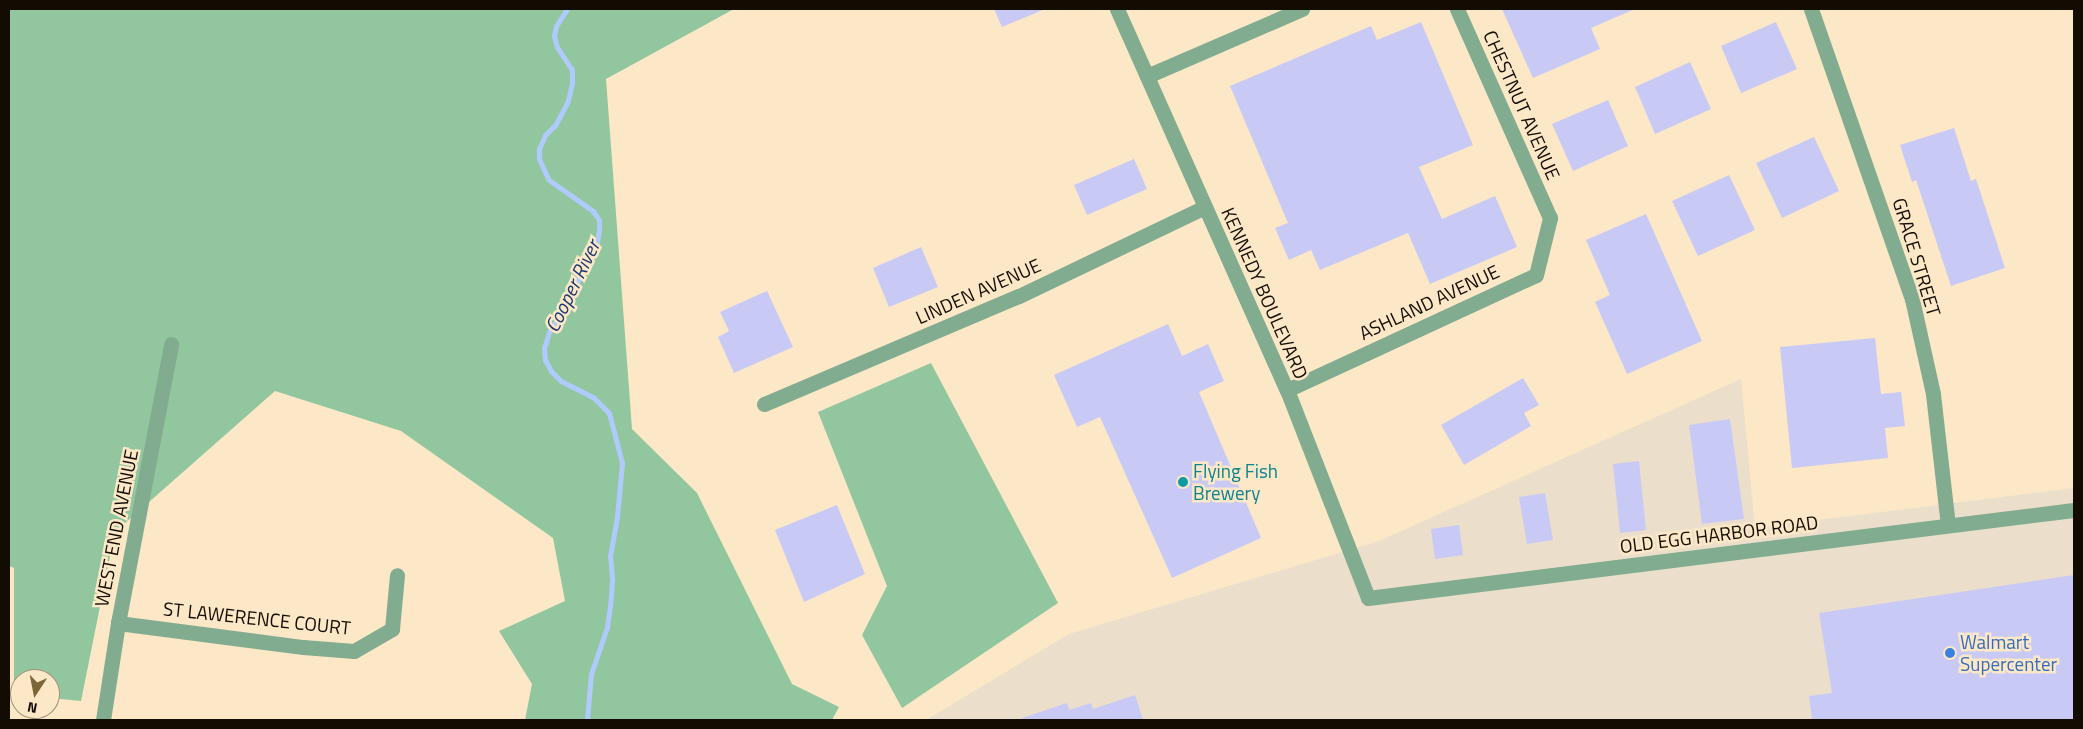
<!DOCTYPE html>
<style>
body{margin:0}
#map{position:relative;width:2083px;height:729px;overflow:hidden;background:#fce8c7;font-family:"Titillium Web",sans-serif}
div>[style]{position:absolute}
.commercial>*{inset:0;background:#ebdfcb}
.forest>*{inset:0;background:#92c69f}
.stream>*{height:5px;margin:-2.5px;padding:0 2.5px;transform-origin:2.5px;border-radius:2.5px;background:#afcbfe}
.building>*{inset:0;background:#c9c9f6}
.street>*{height:15px;margin:-7.5px;padding:0 7.5px;transform-origin:7.5px;border-radius:7.5px;background:#82ac90}
.dots>*{width:14px;height:14px;translate:-50% -50%;box-sizing:border-box;border:2px solid #fce8c7;border-radius:50%}
span{translate:-50% -50%;white-space:nowrap;text-align:center;line-height:1.15;-webkit-text-stroke:5px #fce8c7;paint-order:stroke}
.street-label{font-size:19px;color:#120c03}
.culture-label{font-size:19px;color:#0d838f}
.left{translate:0 -50%;text-align:left}
.shop-label{font-size:19px;color:#366cbe}
.water-label{font-size:20px;color:#1b3974;font-style:italic}
.frame{position:absolute;inset:0;border:10px solid #120c03;pointer-events:none}
.north{position:absolute;left:10px;top:669px;width:50px;height:50px;box-sizing:border-box;background:#fce8c7;border:1px solid #9e9079;border-radius:50%;rotate:191deg;font-size:14px;font-weight:700;line-height:20px;text-align:center;color:#120c03}
.north::after{content:'';display:block;margin:auto;width:18px;height:22px;background:#7b6736;clip-path:polygon(50% 0,100% 100%,50% 72%,0 100%)}
</style>
<div id="map">
<div class="commercial">
<i style="clip-path:polygon(1741px 379px,1755px 528px,2074px 488px,2074px 720px,926px 720px,1069px 634px,1379px 541px)"></i>
</div>
<div class="forest">
<i style="clip-path:polygon(9px 9px,734px 9px,606px 79px,632px 429px,697px 493px,792px 684px,839px 707px,832px 720px,525px 720px,532px 684px,499px 631px,565px 601px,553px 538px,401px 431px,275px 391px,115px 532px,81px 701px,50px 698px,50px 679px,20px 679px,20px 694px,14px 694px,14px 568px,9px 566px)"></i>
<i style="clip-path:polygon(931px 363px,1058px 603px,902px 708px,862px 635px,887px 586px,818px 412px)"></i>
</div>
<div class="stream">
<i style="left:567px;top:9px;width:20px;rotate:123deg"></i>
<i style="left:556px;top:26px;width:10px;rotate:101deg"></i>
<i style="left:554px;top:36px;width:11px;rotate:75deg"></i>
<i style="left:557px;top:47px;width:27px;rotate:57deg"></i>
<i style="left:572px;top:70px;width:13px;rotate:90deg"></i>
<i style="left:572px;top:83px;width:18px;rotate:103deg"></i>
<i style="left:568px;top:101px;width:27px;rotate:118deg"></i>
<i style="left:555px;top:125px;width:14px;rotate:135deg"></i>
<i style="left:545px;top:135px;width:15px;rotate:113deg"></i>
<i style="left:539px;top:149px;width:10px;rotate:90deg"></i>
<i style="left:539px;top:159px;width:23px;rotate:65deg"></i>
<i style="left:549px;top:180px;width:54px;rotate:35.2deg"></i>
<i style="left:593px;top:211px;width:11px;rotate:56deg"></i>
<i style="left:599px;top:220px;width:10px;rotate:90deg"></i>
<i style="left:599px;top:230px;width:13px;rotate:99deg"></i>
<i style="left:597px;top:243px;width:18px;rotate:117deg"></i>
<i style="left:589px;top:259px;width:55px;rotate:117deg"></i>
<i style="left:564px;top:308px;width:28px;rotate:122deg"></i>
<i style="left:549px;top:332px;width:17px;rotate:107deg"></i>
<i style="left:544px;top:348px;width:12px;rotate:85deg"></i>
<i style="left:545px;top:360px;width:13px;rotate:61deg"></i>
<i style="left:551px;top:371px;width:14px;rotate:45deg"></i>
<i style="left:561px;top:381px;width:37px;rotate:27deg"></i>
<i style="left:594px;top:398px;width:21px;rotate:45deg"></i>
<i style="left:609px;top:413px;width:52px;rotate:75.4deg"></i>
<i style="left:622px;top:463px;width:54px;rotate:95.3deg"></i>
<i style="left:617px;top:517px;width:39px;rotate:100deg"></i>
<i style="left:610px;top:555px;width:25px;rotate:85deg"></i>
<i style="left:612px;top:580px;width:26px;rotate:94deg"></i>
<i style="left:610px;top:606px;width:21px;rotate:98deg"></i>
<i style="left:607px;top:627px;width:50px;rotate:108.8deg"></i>
<i style="left:591px;top:674px;width:46px;rotate:95deg"></i>
</div>
<div class="building">
<i style="clip-path:polygon(994px 9px,1045px 9px,1002px 27px)"></i>
<i style="clip-path:polygon(1502px 9px,1635px 9px,1591px 28px,1600px 49px,1533px 78px)"></i>
<i style="clip-path:polygon(1421px 22px,1473px 145px,1419px 167px,1442px 219px,1495px 196px,1517px 247px,1430px 284px,1408px 233px,1320px 270px,1311px 250px,1289px 260px,1275px 228px,1288px 223px,1230px 86px,1371px 26px,1377px 40px)"></i>
<i style="clip-path:polygon(1776px 22px,1797px 69px,1741px 93px,1721px 46px)"></i>
<i style="clip-path:polygon(1690px 62px,1711px 109px,1655px 134px,1635px 87px)"></i>
<i style="clip-path:polygon(1608px 100px,1628px 146px,1573px 171px,1552px 124px)"></i>
<i style="clip-path:polygon(1954px 128px,1971px 181px,1976px 179px,2005px 268px,1951px 286px,1916px 180px,1912px 182px,1900px 145px)"></i>
<i style="clip-path:polygon(1814px 137px,1839px 191px,1782px 218px,1756px 163px)"></i>
<i style="clip-path:polygon(1134px 159px,1147px 189px,1087px 215px,1074px 185px)"></i>
<i style="clip-path:polygon(1729px 175px,1755px 230px,1698px 256px,1672px 201px)"></i>
<i style="clip-path:polygon(1646px 214px,1702px 341px,1627px 374px,1595px 302px,1610px 295px,1586px 240px)"></i>
<i style="clip-path:polygon(921px 247px,938px 287px,889px 307px,873px 268px)"></i>
<i style="clip-path:polygon(767px 291px,793px 347px,734px 373px,718px 337px,729px 331px,720px 312px)"></i>
<i style="clip-path:polygon(1168px 324px,1182px 356px,1208px 344px,1224px 381px,1199px 392px,1261px 538px,1172px 578px,1100px 417px,1077px 427px,1054px 375px)"></i>
<i style="clip-path:polygon(1875px 338px,1881px 394px,1901px 392px,1905px 426px,1885px 428px,1888px 458px,1792px 468px,1780px 347px)"></i>
<i style="clip-path:polygon(1523px 378px,1539px 405px,1524px 413px,1531px 426px,1464px 465px,1441px 425px)"></i>
<i style="clip-path:polygon(1730px 419px,1744px 519px,1702px 524px,1689px 425px)"></i>
<i style="clip-path:polygon(1639px 461px,1646px 530px,1620px 533px,1613px 464px)"></i>
<i style="clip-path:polygon(1545px 493px,1553px 540px,1527px 544px,1519px 497px)"></i>
<i style="clip-path:polygon(837px 505px,865px 574px,804px 602px,775px 530px)"></i>
<i style="clip-path:polygon(1459px 525px,1463px 555px,1435px 559px,1431px 529px)"></i>
<i style="clip-path:polygon(2074px 575px,2074px 720px,1812px 720px,1809px 696px,1832px 693px,1819px 613px)"></i>
<i style="clip-path:polygon(1135px 695px,1143px 720px,1022px 720px,1022px 718px,1067px 703px,1069px 710px,1091px 703px,1093px 709px)"></i>
</div>
<div class="street">
<i style="left:1117px;top:9px;width:417px;rotate:66deg"></i>
<i style="left:1287px;top:390px;width:223px;rotate:68.7deg"></i>
<i style="left:1368px;top:598px;width:711px;rotate:-7.11deg"></i>
<i style="left:1811px;top:9px;width:307px;rotate:70.8deg"></i>
<i style="left:1912px;top:299px;width:97px;rotate:77.5deg"></i>
<i style="left:1933px;top:394px;width:132px;rotate:83.5deg"></i>
<i style="left:1147px;top:76px;width:169px;rotate:-23.4deg"></i>
<i style="left:1287px;top:390px;width:274px;rotate:-24.8deg"></i>
<i style="left:1536px;top:275px;width:59px;rotate:-76.2deg"></i>
<i style="left:1550px;top:218px;width:229px;rotate:-114deg"></i>
<i style="left:764px;top:404px;width:277px;rotate:-23deg"></i>
<i style="left:1019px;top:296px;width:206px;rotate:-25.6deg"></i>
<i style="left:118px;top:623px;width:187px;rotate:7.4deg"></i>
<i style="left:303px;top:647px;width:51px;rotate:4.5deg"></i>
<i style="left:354px;top:651px;width:44px;rotate:-30.1deg"></i>
<i style="left:392px;top:629px;width:54px;rotate:-84.7deg"></i>
<i style="left:103px;top:720px;width:98px;rotate:-81.2deg"></i>
<i style="left:118px;top:623px;width:284px;rotate:-79.2deg"></i>
</div>
<div class="dots">
<i style="left:1183px;top:482px;background:#0f9aa8"></i>
<i style="left:1950px;top:653px;background:#3f7fe0"></i>
</div>
<div class="street-label">
<span style="left:1522px;top:105px;rotate:66deg">CHESTNUT AVENUE</span>
<span style="left:1917px;top:257px;rotate:73deg">GRACE STREET</span>
<span style="left:978px;top:291px;rotate:-24deg">LINDEN AVENUE</span>
<span style="left:1265px;top:293px;rotate:66deg">KENNEDY BOULEVARD</span>
<span style="left:1429px;top:302px;rotate:-25deg">ASHLAND AVENUE</span>
<span style="left:116px;top:528px;rotate:-79deg">WEST END AVENUE</span>
<span style="left:1719px;top:534px;rotate:-7deg">OLD EGG HARBOR ROAD</span>
<span style="left:257px;top:618px;rotate:6deg">ST LAWERENCE COURT</span>
</div>
<div class="culture-label">
<span class="left" style="left:1193px;top:482px">Flying Fish<br>Brewery</span>
</div>
<div class="shop-label">
<span class="left" style="left:1960px;top:653px">Walmart<br>Supercenter</span>
</div>
<div class="water-label">
<span style="left:572px;top:286px;rotate:-64deg">Cooper River</span>
</div>
<div class="frame"></div>
<div class="north">N</div>
</div>
